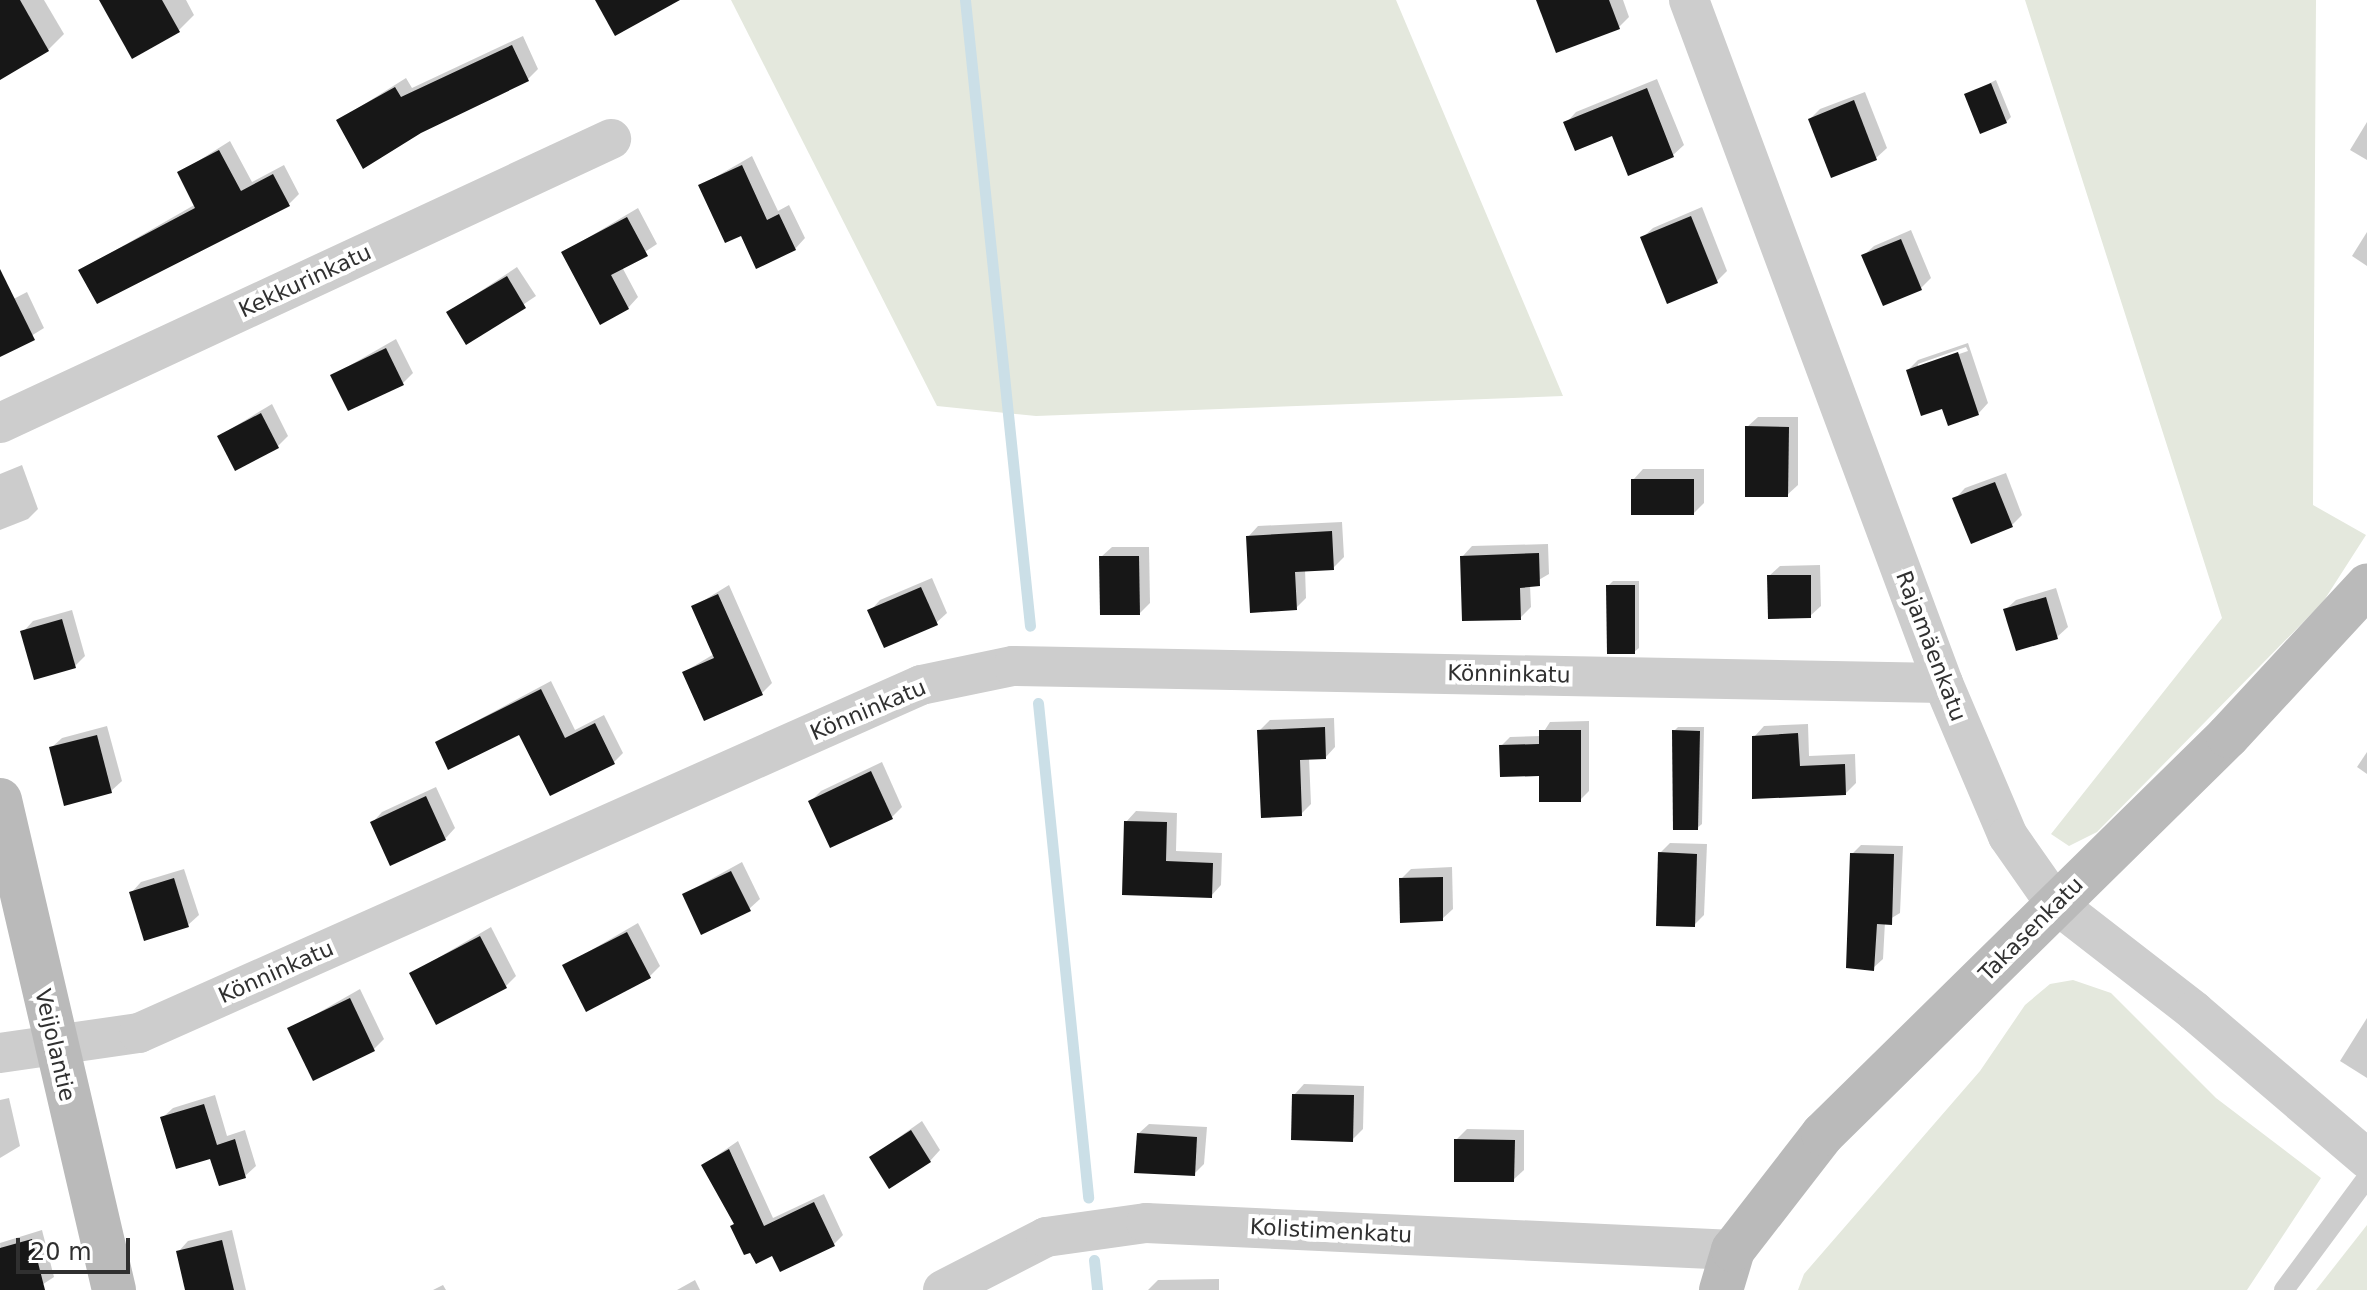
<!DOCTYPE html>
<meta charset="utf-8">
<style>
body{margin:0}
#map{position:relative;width:2367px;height:1290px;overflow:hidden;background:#fff;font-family:"DejaVu Sans",sans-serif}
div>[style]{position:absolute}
.green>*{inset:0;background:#e4e8dd}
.shadow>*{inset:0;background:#0003}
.stream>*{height:11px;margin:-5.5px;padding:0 5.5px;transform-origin:5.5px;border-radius:5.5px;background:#cbdfe7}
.building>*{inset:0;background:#171717}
.lane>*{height:20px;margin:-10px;padding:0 10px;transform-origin:10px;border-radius:10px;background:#cdcdcd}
.street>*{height:40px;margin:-20px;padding:0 20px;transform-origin:20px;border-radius:20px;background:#cdcdcd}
.secondary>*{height:44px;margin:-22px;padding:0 22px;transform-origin:22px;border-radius:22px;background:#bababa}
span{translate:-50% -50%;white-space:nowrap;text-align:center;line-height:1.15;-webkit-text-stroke:8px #fff;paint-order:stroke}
.street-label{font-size:22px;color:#303030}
.scale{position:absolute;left:16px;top:1238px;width:114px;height:36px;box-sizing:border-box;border:4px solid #303030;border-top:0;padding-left:10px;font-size:24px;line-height:28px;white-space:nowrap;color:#303030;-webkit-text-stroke:6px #fff;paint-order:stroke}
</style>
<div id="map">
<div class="green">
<i style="clip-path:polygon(731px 0,1396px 0,1563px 396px,1036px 416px,937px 406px)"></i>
<i style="clip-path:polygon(2025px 0,2316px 0,2313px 505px,2366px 535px,2323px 602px,2097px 832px,2069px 846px,2051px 834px,2222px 618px)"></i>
<i style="clip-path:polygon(2073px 980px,2111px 993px,2216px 1098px,2321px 1178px,2247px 1290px,1798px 1290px,1804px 1274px,1980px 1071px,2025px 1005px,2050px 984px)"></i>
<i style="clip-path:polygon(2367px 1225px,2367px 1290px,2316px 1290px)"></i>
</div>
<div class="shadow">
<i style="clip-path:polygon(0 0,44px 0,64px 34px,48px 50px,0 77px)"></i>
<i style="clip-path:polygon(101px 0,186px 0,194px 15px,179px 30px)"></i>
<i style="clip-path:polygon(1538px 0,1623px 0,1629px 17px,1619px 27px)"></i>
<i style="clip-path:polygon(523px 36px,538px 69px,528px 79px,339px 120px,406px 78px,412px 88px)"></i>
<i style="clip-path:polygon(1657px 79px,1684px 145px,1673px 155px,1629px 173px,1613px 133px,1566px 123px,1576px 112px)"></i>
<i style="clip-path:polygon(1996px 80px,2011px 117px,2006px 122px,1966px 95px)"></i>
<i style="clip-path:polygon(1865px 92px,1887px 148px,1876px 158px,1810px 119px,1820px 109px)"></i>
<i style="clip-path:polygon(2367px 122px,2367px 160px,2350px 150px)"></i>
<i style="clip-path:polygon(230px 141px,252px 182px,284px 165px,299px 194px,289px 204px,81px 270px,196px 204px,179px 173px)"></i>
<i style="clip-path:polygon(752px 156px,778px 211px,789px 205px,805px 238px,795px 249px,742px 233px,700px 186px)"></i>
<i style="clip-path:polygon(1702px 207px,1727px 271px,1717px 281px,1642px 238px,1653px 228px)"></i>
<i style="clip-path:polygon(638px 208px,657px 244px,622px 267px,638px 297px,628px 308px,564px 252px)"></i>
<i style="clip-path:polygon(1911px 230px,1931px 278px,1921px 288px,1863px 256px,1874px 246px)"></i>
<i style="clip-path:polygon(2367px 232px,2367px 266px,2352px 256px)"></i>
<i style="clip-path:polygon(517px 267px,536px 296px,467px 342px,449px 312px)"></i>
<i style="clip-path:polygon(27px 292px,44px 328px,0 355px,0 306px)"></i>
<i style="clip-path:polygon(396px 339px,413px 373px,403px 383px,333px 375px)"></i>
<i style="clip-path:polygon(evenodd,1968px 343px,1988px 403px,1978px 414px,1943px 407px,1908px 370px,1918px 360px,1968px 343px,1966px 347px,1968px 351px,1918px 368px,1918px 364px,1966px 347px)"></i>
<i style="clip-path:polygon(272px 404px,288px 436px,278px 446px,219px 436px)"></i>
<i style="clip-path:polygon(1758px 417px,1798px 417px,1798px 485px,1787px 495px,1747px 427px)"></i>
<i style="clip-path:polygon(22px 465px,38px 509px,28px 519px,0 530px,0 474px)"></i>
<i style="clip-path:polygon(1643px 469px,1704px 469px,1704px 503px,1694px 513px,1633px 480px)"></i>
<i style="clip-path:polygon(2006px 473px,2022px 515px,2012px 525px,1955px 499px,1965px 488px)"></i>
<i style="clip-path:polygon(1342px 522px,1344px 557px,1333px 568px,1305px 569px,1306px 598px,1296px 608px,1248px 537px,1258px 526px)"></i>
<i style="clip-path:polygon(1548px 544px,1549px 574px,1530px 585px,1531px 607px,1520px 618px,1462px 557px,1472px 546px)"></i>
<i style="clip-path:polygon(1112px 547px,1149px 547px,1150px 603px,1140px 613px,1101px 557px)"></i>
<i style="clip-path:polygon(1820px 565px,1821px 606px,1810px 616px,1769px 576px,1780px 566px)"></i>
<i style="clip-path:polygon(932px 578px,947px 613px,936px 623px,870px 611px,880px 600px)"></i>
<i style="clip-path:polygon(1613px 581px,1639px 581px,1639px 648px,1634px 652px,1608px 586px)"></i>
<i style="clip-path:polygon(729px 585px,772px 683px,762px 693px,684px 672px,714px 654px,693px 607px)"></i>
<i style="clip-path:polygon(2056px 588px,2068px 627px,2057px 637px,2005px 610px,2016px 600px)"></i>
<i style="clip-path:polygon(72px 610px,85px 656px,75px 666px,23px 632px,33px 621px)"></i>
<i style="clip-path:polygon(551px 681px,575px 730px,604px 715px,623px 753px,614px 762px,520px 732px,437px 742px)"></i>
<i style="clip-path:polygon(1334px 718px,1335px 747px,1325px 758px,1309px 758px,1311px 804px,1301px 814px,1259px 731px,1270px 720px)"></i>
<i style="clip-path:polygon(1589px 721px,1589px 791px,1580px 800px,1501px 746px,1510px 737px,1541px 736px,1550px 722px)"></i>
<i style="clip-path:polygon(1808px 724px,1809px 756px,1855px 754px,1856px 783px,1846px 793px,1754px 797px,1754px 737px,1764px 726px)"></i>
<i style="clip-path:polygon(107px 726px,122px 781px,111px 791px,51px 748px,62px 738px)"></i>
<i style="clip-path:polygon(1678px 727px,1704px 727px,1702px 824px,1697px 828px,1674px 731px)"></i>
<i style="clip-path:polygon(2367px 752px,2367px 774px,2357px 767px)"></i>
<i style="clip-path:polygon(882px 762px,902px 807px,892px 817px,811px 801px,821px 791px)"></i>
<i style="clip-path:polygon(436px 787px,455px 828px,445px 839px,372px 823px,382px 812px)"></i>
<i style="clip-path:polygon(1136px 811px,1177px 813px,1176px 851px,1222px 853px,1221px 885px,1211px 896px,1124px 893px,1126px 822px)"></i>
<i style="clip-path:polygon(1670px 843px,1707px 844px,1704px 915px,1694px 925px,1660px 853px)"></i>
<i style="clip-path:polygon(1861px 845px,1903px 846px,1900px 913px,1885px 922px,1883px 959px,1873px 968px,1852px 854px)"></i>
<i style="clip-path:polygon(742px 862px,760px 899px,749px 909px,684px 894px)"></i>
<i style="clip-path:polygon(1452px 867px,1453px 909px,1442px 919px,1401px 879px,1411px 869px)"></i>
<i style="clip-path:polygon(184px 869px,199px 915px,188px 925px,131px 893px,141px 882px)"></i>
<i style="clip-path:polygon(638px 923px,660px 966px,650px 976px,564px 966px)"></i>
<i style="clip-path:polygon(491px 927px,516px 976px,506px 986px,412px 973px)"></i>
<i style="clip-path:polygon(360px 989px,384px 1039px,374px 1049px,290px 1029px)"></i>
<i style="clip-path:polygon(2367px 1018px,2367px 1078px,2340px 1061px)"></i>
<i style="clip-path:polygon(1304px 1084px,1364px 1086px,1363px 1129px,1352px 1140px,1294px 1095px)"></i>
<i style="clip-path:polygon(215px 1095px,227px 1136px,245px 1130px,256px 1166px,245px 1176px,162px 1118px,173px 1108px)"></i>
<i style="clip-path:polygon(9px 1098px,20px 1146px,0 1158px,0 1100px)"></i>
<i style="clip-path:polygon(922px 1121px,940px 1150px,930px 1161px,871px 1157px)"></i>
<i style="clip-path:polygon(1149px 1124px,1207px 1127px,1204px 1164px,1194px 1174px,1138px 1134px)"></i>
<i style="clip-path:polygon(1467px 1129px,1524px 1130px,1524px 1170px,1513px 1180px,1456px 1140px)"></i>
<i style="clip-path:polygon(738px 1141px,773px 1218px,824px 1194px,843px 1235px,833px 1245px,773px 1253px,751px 1250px,703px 1165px)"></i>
<i style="clip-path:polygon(42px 1230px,54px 1277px,34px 1290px,3px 1290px,0 1243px)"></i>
<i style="clip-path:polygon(232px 1230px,246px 1290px,187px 1290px,178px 1252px,188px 1241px)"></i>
<i style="clip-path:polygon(1219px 1279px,1219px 1290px,1148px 1290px,1158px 1280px)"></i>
<i style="clip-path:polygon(695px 1280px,700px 1290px,677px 1290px)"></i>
<i style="clip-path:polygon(443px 1285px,446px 1290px,433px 1290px)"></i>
</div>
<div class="stream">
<i style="left:965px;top:0;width:629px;rotate:84.07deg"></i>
<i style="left:1038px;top:703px;width:497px;rotate:84.2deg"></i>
<i style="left:1094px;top:1260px;width:30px;rotate:84deg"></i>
</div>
<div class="building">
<i style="clip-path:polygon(0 0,20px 0,49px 51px,0 80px)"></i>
<i style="clip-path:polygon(99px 0,162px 0,180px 32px,132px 59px)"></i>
<i style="clip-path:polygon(595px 0,680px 0,615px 36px)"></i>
<i style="clip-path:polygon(1536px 0,1609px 0,1620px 29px,1556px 53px)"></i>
<i style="clip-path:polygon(512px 45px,529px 81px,421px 133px,363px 169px,336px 120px,395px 87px,401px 97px)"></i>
<i style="clip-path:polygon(1991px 83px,2007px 123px,1980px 134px,1964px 94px)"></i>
<i style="clip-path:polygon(1647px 88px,1674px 157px,1628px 176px,1612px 136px,1575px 151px,1563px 122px)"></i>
<i style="clip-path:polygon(1854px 100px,1877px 160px,1831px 178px,1808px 119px)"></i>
<i style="clip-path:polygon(219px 150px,241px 191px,273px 174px,290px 206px,97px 304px,78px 270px,195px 208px,177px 172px)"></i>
<i style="clip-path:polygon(742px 165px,767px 220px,779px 214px,796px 250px,756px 269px,741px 236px,725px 243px,698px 185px)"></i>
<i style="clip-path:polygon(1691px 216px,1718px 283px,1667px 304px,1640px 237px)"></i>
<i style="clip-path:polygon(627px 217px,648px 256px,611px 275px,629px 309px,600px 325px,561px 252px)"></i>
<i style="clip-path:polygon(1901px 239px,1922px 290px,1883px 306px,1861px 255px)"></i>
<i style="clip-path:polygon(0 269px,35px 340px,0 357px)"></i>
<i style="clip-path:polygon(507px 276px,526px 308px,466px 345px,446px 312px)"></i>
<i style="clip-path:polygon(386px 348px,404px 385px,348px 411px,330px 375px)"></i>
<i style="clip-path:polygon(1958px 352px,1979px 415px,1948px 426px,1942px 409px,1921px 416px,1906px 370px)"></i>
<i style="clip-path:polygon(261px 413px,279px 448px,235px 471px,217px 436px)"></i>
<i style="clip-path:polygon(1745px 426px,1789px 427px,1788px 497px,1745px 497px)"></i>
<i style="clip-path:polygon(1631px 479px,1694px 479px,1694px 515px,1631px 515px)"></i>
<i style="clip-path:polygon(1995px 482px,2013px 527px,1971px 544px,1952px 498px)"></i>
<i style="clip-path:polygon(1332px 531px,1334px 570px,1295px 572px,1297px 610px,1250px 613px,1246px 536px)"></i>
<i style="clip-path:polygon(1539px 553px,1540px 586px,1520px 588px,1521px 620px,1462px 621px,1460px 556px)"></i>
<i style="clip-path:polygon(1099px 556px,1139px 556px,1140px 615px,1100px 615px)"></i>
<i style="clip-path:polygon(1767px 575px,1811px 575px,1811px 618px,1768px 619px)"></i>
<i style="clip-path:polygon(1606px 585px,1635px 585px,1635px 654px,1607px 654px)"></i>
<i style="clip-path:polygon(921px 587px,938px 625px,884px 648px,867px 610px)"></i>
<i style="clip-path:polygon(718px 594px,763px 695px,704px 721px,682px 672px,714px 658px,691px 606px)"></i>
<i style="clip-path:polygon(2046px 597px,2058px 639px,2016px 651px,2003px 609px)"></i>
<i style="clip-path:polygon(62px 619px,76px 668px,34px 680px,20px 631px)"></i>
<i style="clip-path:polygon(541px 689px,565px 738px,595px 723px,615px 764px,550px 796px,519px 735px,448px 770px,435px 742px)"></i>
<i style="clip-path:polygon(1325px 727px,1326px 759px,1300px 760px,1302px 816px,1261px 818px,1257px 730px)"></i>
<i style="clip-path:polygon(1539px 730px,1581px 730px,1581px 802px,1539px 802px,1539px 776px,1500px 777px,1499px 745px,1539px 744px)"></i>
<i style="clip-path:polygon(1672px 730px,1700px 731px,1698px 830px,1673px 830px)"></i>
<i style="clip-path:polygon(1798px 733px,1800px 766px,1845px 764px,1846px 795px,1752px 799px,1752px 736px)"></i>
<i style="clip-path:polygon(97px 735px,112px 793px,64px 806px,49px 747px)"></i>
<i style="clip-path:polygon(871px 771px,893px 819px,830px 848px,808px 801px)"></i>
<i style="clip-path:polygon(426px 796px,446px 840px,390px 866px,370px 822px)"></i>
<i style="clip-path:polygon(1124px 821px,1167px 822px,1166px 861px,1213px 863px,1212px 898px,1122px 895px)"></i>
<i style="clip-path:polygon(1658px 852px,1697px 854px,1695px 927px,1656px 926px)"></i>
<i style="clip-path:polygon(1850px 853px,1894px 854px,1892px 925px,1877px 924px,1874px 971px,1846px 968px)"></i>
<i style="clip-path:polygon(731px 871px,751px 911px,701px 935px,682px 894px)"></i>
<i style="clip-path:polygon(1443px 877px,1443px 921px,1400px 923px,1399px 878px)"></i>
<i style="clip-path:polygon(174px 878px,189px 927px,144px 941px,129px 892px)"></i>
<i style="clip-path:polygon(627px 932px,651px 978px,586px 1012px,562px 965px)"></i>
<i style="clip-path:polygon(480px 936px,507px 988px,436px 1025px,409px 973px)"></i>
<i style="clip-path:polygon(350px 998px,375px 1051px,313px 1081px,287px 1028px)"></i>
<i style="clip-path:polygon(1292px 1094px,1354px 1095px,1353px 1142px,1291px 1140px)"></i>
<i style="clip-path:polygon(204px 1104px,217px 1145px,235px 1139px,246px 1178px,219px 1186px,210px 1159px,176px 1169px,160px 1117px)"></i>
<i style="clip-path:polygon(911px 1130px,931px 1162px,889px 1189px,869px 1157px)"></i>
<i style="clip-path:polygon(1137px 1133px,1197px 1137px,1195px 1176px,1134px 1173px)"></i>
<i style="clip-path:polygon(1454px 1139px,1515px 1140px,1514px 1182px,1454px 1182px)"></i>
<i style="clip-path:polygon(729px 1149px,764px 1226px,814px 1202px,835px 1246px,780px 1272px,772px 1256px,756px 1264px,750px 1253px,744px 1255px,730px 1226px,734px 1224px,701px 1165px)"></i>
<i style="clip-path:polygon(32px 1239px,45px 1290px,0 1290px,0 1248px)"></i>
<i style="clip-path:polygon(222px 1240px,234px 1290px,185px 1290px,176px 1251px)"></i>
</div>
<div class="lane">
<i style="left:2284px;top:1290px;width:139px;rotate:-53.5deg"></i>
</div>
<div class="street">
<i style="left:1689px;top:0;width:729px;rotate:69.6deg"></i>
<i style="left:1943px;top:683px;width:166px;rotate:67deg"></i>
<i style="left:2008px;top:836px;width:82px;rotate:55deg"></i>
<i style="left:2055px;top:903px;width:176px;rotate:37.8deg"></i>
<i style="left:2194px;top:1011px;width:228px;rotate:40.5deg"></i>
<i style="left:0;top:423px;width:674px;rotate:-24.93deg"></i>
<i style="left:0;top:1053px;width:140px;rotate:-8.2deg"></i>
<i style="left:139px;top:1033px;width:856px;rotate:-23.99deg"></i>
<i style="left:921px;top:685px;width:94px;rotate:-11.7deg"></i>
<i style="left:1013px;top:666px;width:930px;rotate:1.05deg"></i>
<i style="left:943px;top:1290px;width:116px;rotate:-27.2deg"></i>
<i style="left:1046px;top:1237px;width:101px;rotate:-8deg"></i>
<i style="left:1146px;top:1223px;width:588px;rotate:2.63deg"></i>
</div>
<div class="secondary">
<i style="left:0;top:800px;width:503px;rotate:76.9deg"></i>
<i style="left:1721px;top:1290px;width:42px;rotate:-73.3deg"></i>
<i style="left:1733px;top:1250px;width:147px;rotate:-52.2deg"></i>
<i style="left:1823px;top:1134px;width:568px;rotate:-44.5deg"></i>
<i style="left:2228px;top:736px;width:205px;rotate:-47.2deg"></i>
</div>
<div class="street-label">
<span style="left:305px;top:281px;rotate:-25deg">Kekkurinkatu</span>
<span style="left:1931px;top:646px;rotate:69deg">Rajamäenkatu</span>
<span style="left:1509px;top:674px;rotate:1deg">Könninkatu</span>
<span style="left:868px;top:710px;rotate:-23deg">Könninkatu</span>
<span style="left:2031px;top:929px;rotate:-45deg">Takasenkatu</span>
<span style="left:276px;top:972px;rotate:-24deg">Könninkatu</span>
<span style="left:55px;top:1045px;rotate:77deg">Veijolantie</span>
<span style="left:1331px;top:1231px;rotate:3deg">Kolistimenkatu</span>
</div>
<div class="scale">20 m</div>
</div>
